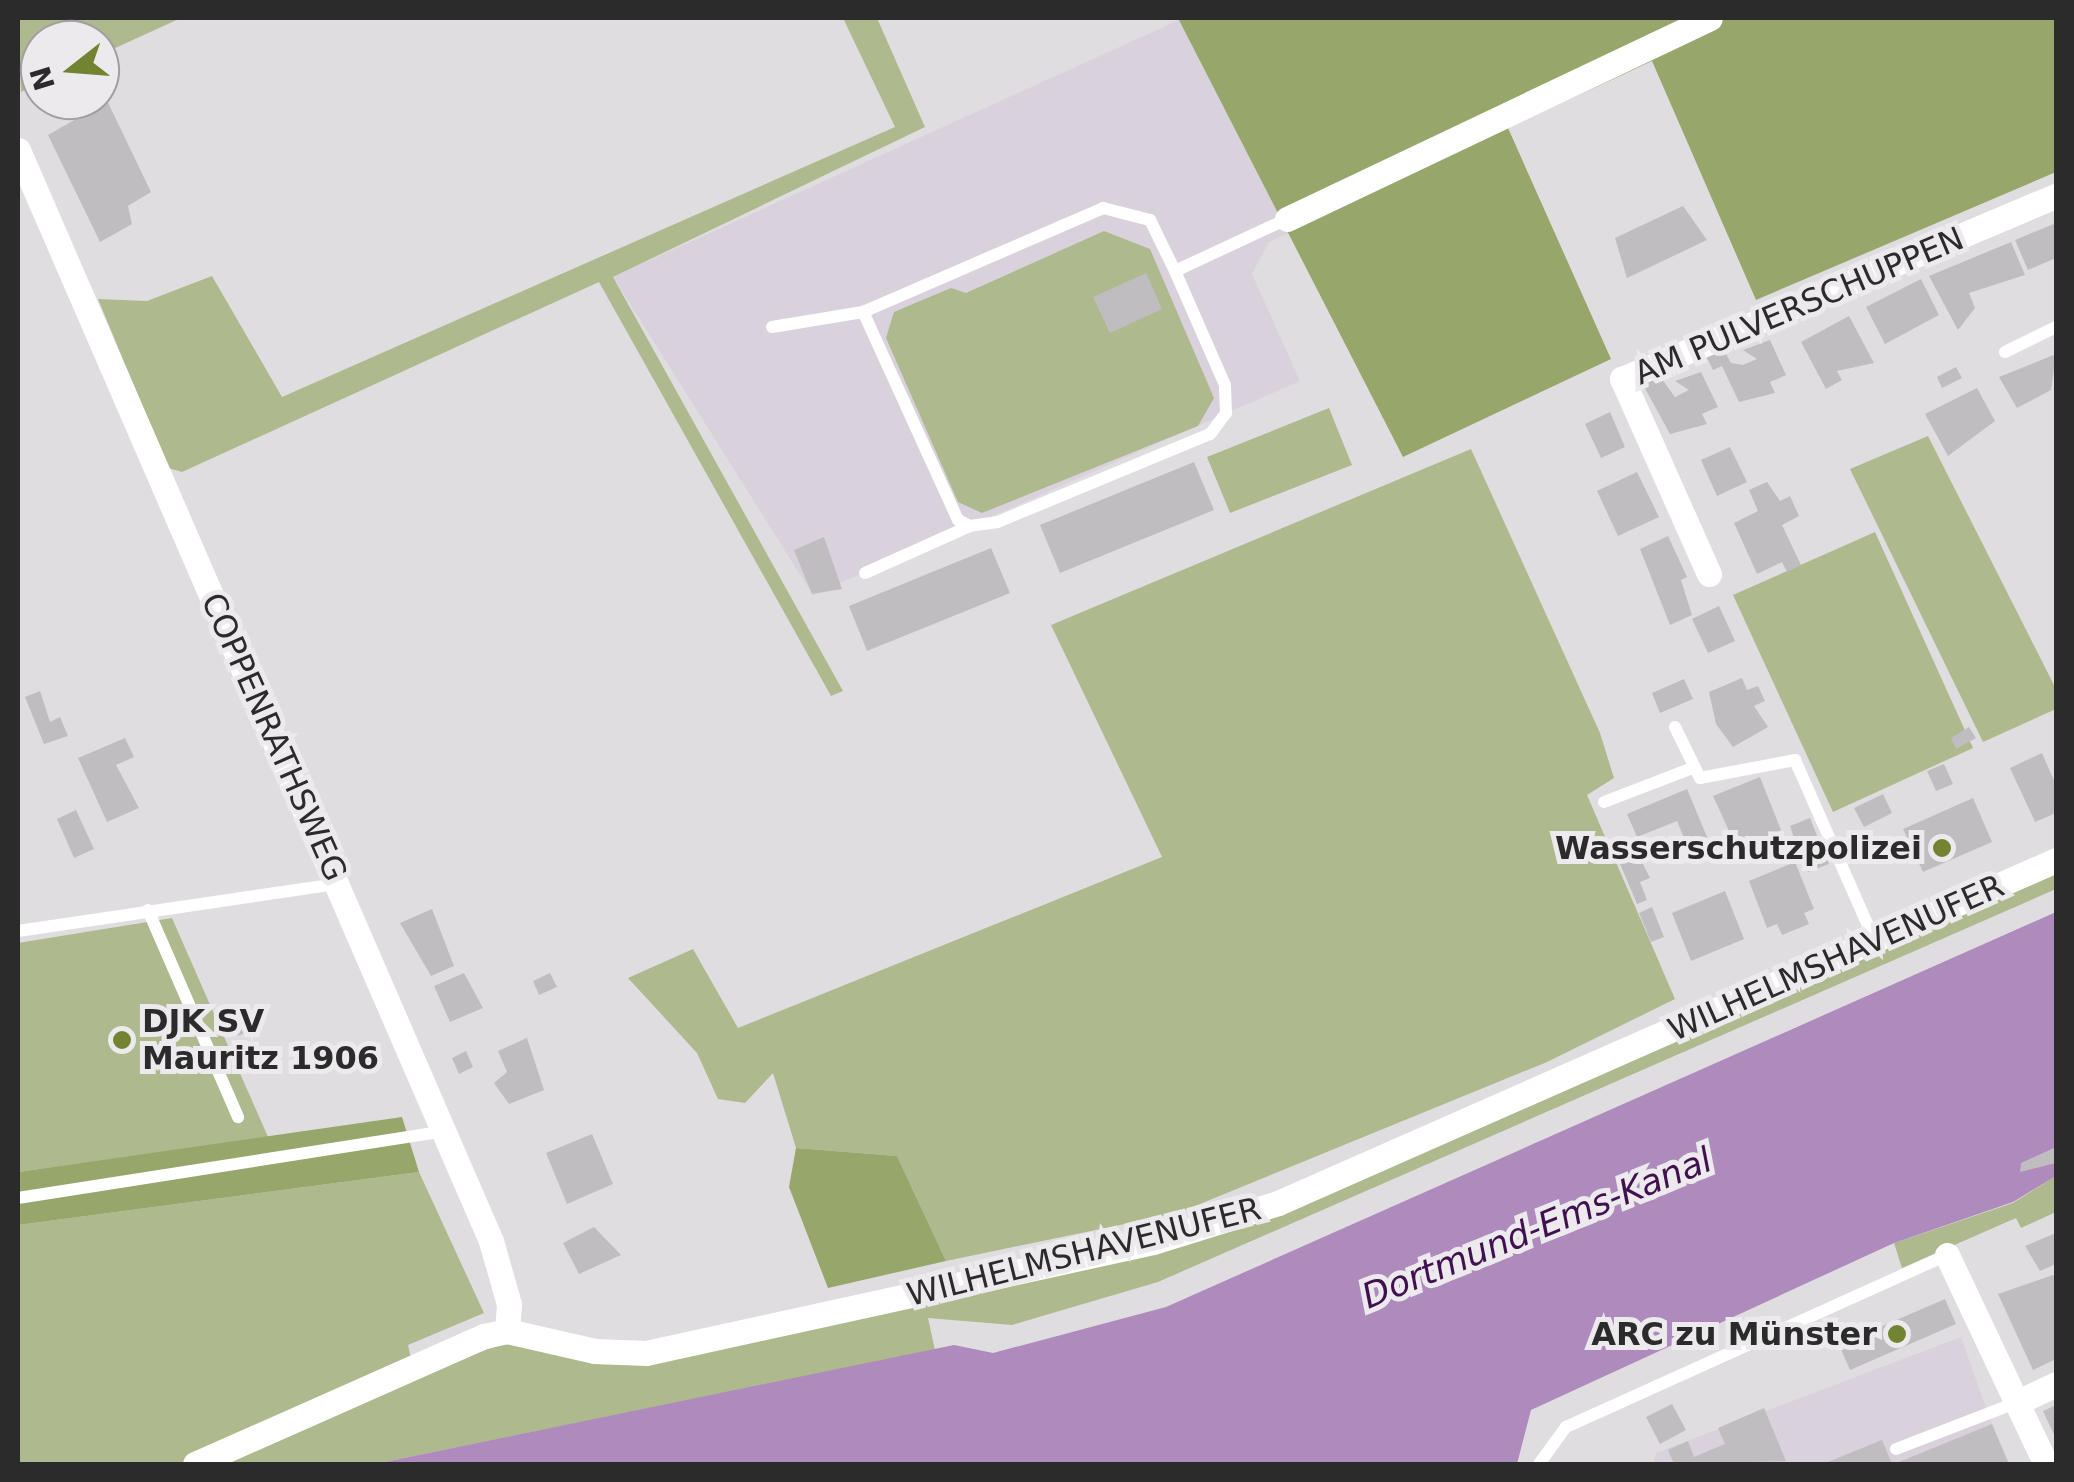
<!DOCTYPE html>
<meta charset="utf-8">
<style>
body{margin:0}
#map{position:relative;width:2074px;height:1482px;overflow:hidden;background:#e0dde1;font-family:"DejaVu Sans",sans-serif}
div>[style]{position:absolute}
.built>*{inset:0;background:#d9d1db}
.green>*{inset:0;background:#aeb98e}
.forest>*{inset:0;background:#97a66a}
.water>*{inset:0;background:#af8abc}
.building>*{inset:0;background:#c0bdc1}
.lane>*{height:12px;margin:-6px;padding:0 6px;transform-origin:6px;border-radius:6px;background:#fff}
.street>*{height:25px;margin:-12.5px;padding:0 12.5px;transform-origin:12.5px;border-radius:12.5px;background:#fff}
.dots>*{width:28px;height:28px;translate:-50% -50%;box-sizing:border-box;border:5px solid #edeaee;border-radius:50%}
span{translate:-50% -50%;white-space:nowrap;text-align:center;line-height:1.15;-webkit-text-stroke:10px #edeaee;paint-order:stroke}
.street-label{font-size:32px;color:#2c2b2c}
.poi-label{font-size:32px;color:#2c2b2c;font-weight:700}
.right{translate:-100% -50%;text-align:right}
.left{translate:0 -50%;text-align:left}
.water-label{font-size:35px;color:#41114f;font-style:italic}
.frame{position:absolute;inset:0;border:20px solid #2c2b2c;pointer-events:none}
.north{position:absolute;left:20px;top:20px;width:100px;height:100px;box-sizing:border-box;background:#edeaee;border:2px solid #a09ea0;border-radius:50%;rotate:253deg;font-size:28px;font-weight:700;line-height:40px;text-align:center;color:#2c2b2c}
.north::after{content:'';display:block;margin:auto;width:35px;height:45px;background:#728332;clip-path:polygon(50% 0,100% 100%,50% 72%,0 100%)}
</style>
<div id="map">
<div class="built">
<i style="clip-path:polygon(1179px 20px,1293px 231px,1269px 242px,1252px 274px,1300px 381px,813px 595px,613px 277px)"></i>
<i style="clip-path:polygon(1961px 1337px,2006px 1464px,1653px 1464px,1656px 1453px)"></i>
</div>
<div class="green">
<i style="clip-path:polygon(18px 18px,181px 18px,100px 55px,100px 40px,40px 40px,40px 83px,21px 92px)"></i>
<i style="clip-path:polygon(843px 18px,877px 18px,925px 127px,613px 277px,843px 691px,831px 696px,599px 282px,182px 472px,168px 468px,98px 299px,147px 301px,212px 276px,282px 397px,895px 127px)"></i>
<i style="clip-path:polygon(1104px 231px,1150px 249px,1214px 398px,1198px 426px,982px 513px,958px 502px,886px 338px,894px 312px,951px 288px,966px 293px)"></i>
<i style="clip-path:polygon(1329px 408px,1352px 465px,1230px 513px,1207px 457px)"></i>
<i style="clip-path:polygon(1928px 436px,2056px 689px,2056px 709px,1983px 742px,1850px 469px)"></i>
<i style="clip-path:polygon(1471px 449px,1600px 733px,1614px 778px,1587px 795px,1675px 999px,1547px 1062px,1178px 1213px,946px 1261px,897px 1156px,796px 1148px,773px 1073px,745px 1103px,718px 1099px,697px 1053px,628px 978px,693px 949px,738px 1028px,1162px 857px,1051px 625px)"></i>
<i style="clip-path:polygon(1875px 532px,1973px 748px,1833px 812px,1733px 595px)"></i>
<i style="clip-path:polygon(2056px 874px,2056px 889px,1158px 1282px,1012px 1325px,928px 1318px,935px 1350px,375px 1464px,18px 1464px,18px 1225px,419px 1172px,484px 1313px,408px 1345px,414px 1373px,507px 1343px,595px 1364px,646px 1365px,1151px 1254px,1264px 1218px)"></i>
<i style="clip-path:polygon(172px 918px,268px 1137px,18px 1172px,18px 943px)"></i>
<i style="clip-path:polygon(2056px 1176px,2056px 1212px,2021px 1228px,2016px 1218px,1902px 1268px,1894px 1243px,2013px 1203px)"></i>
</div>
<div class="forest">
<i style="clip-path:polygon(2056px 18px,2056px 172px,1756px 300px,1652px 61px,1508px 128px,1611px 359px,1403px 457px,1179px 20px)"></i>
<i style="clip-path:polygon(402px 1117px,419px 1172px,18px 1225px,18px 1172px)"></i>
<i style="clip-path:polygon(796px 1148px,897px 1156px,946px 1261px,828px 1288px,789px 1187px)"></i>
</div>
<div class="water">
<i style="clip-path:polygon(2056px 912px,2056px 1176px,2013px 1202px,1894px 1243px,1531px 1410px,1517px 1464px,375px 1464px,954px 1345px,993px 1353px,1166px 1307px)"></i>
</div>
<div class="building">
<i style="clip-path:polygon(100px 86px,151px 192px,128px 206px,132px 224px,100px 242px,48px 135px,76px 119px,72px 102px,100px 100px)"></i>
<i style="clip-path:polygon(1683px 206px,1707px 240px,1627px 278px,1615px 238px)"></i>
<i style="clip-path:polygon(2056px 223px,2056px 258px,2028px 270px,2015px 240px)"></i>
<i style="clip-path:polygon(2011px 242px,2025px 275px,1969px 293px,1975px 308px,1958px 330px,1929px 276px)"></i>
<i style="clip-path:polygon(1146px 273px,1162px 309px,1110px 333px,1093px 297px)"></i>
<i style="clip-path:polygon(1921px 279px,1939px 315px,1885px 344px,1866px 307px)"></i>
<i style="clip-path:polygon(1849px 316px,1874px 363px,1837px 371px,1842px 380px,1826px 389px,1801px 342px)"></i>
<i style="clip-path:polygon(1770px 340px,1786px 375px,1770px 382px,1775px 393px,1739px 402px,1722px 366px,1713px 370px,1705px 354px,1722px 346px,1731px 363px,1743px 365px,1757px 359px,1743px 350px)"></i>
<i style="clip-path:polygon(2056px 354px,2051px 390px,2017px 408px,1999px 377px)"></i>
<i style="clip-path:polygon(1956px 367px,1962px 378px,1942px 388px,1937px 377px)"></i>
<i style="clip-path:polygon(1701px 372px,1718px 407px,1702px 414px,1707px 424px,1670px 434px,1642px 383px,1659px 375px,1675px 397px,1689px 390px,1675px 381px)"></i>
<i style="clip-path:polygon(1977px 388px,1995px 421px,1948px 456px,1925px 414px)"></i>
<i style="clip-path:polygon(1610px 412px,1625px 447px,1601px 458px,1585px 424px)"></i>
<i style="clip-path:polygon(1730px 447px,1747px 482px,1717px 496px,1701px 460px)"></i>
<i style="clip-path:polygon(1194px 462px,1214px 510px,1060px 573px,1040px 525px)"></i>
<i style="clip-path:polygon(1637px 472px,1659px 517px,1618px 536px,1597px 491px)"></i>
<i style="clip-path:polygon(1767px 482px,1780px 501px,1790px 496px,1799px 516px,1782px 525px,1801px 565px,1787px 572px,1782px 562px,1757px 574px,1734px 523px,1758px 511px,1749px 490px)"></i>
<i style="clip-path:polygon(1668px 536px,1687px 577px,1681px 580px,1692px 615px,1670px 625px,1640px 549px)"></i>
<i style="clip-path:polygon(824px 537px,842px 589px,812px 594px,794px 550px)"></i>
<i style="clip-path:polygon(991px 548px,1010px 593px,867px 651px,849px 606px)"></i>
<i style="clip-path:polygon(1719px 606px,1735px 641px,1708px 653px,1692px 619px)"></i>
<i style="clip-path:polygon(1742px 678px,1747px 690px,1758px 686px,1765px 701px,1754px 706px,1768px 727px,1733px 747px,1716px 724px,1709px 692px)"></i>
<i style="clip-path:polygon(1684px 679px,1693px 699px,1660px 713px,1652px 693px)"></i>
<i style="clip-path:polygon(40px 691px,50px 722px,60px 717px,68px 736px,44px 744px,25px 697px)"></i>
<i style="clip-path:polygon(1969px 727px,1976px 738px,1956px 749px,1951px 738px)"></i>
<i style="clip-path:polygon(125px 738px,134px 757px,116px 765px,139px 808px,107px 822px,78px 758px)"></i>
<i style="clip-path:polygon(2042px 753px,2056px 785px,2056px 813px,2035px 822px,2010px 768px)"></i>
<i style="clip-path:polygon(1944px 764px,1953px 784px,1936px 791px,1927px 771px)"></i>
<i style="clip-path:polygon(1760px 777px,1781px 830px,1741px 857px,1713px 796px)"></i>
<i style="clip-path:polygon(1687px 789px,1712px 849px,1692px 857px,1677px 821px,1637px 837px,1627px 814px)"></i>
<i style="clip-path:polygon(1883px 794px,1892px 813px,1864px 827px,1854px 808px)"></i>
<i style="clip-path:polygon(1973px 798px,1992px 842px,1923px 872px,1903px 829px)"></i>
<i style="clip-path:polygon(76px 810px,94px 849px,74px 858px,57px 819px)"></i>
<i style="clip-path:polygon(1810px 818px,1818px 838px,1797px 847px,1790px 826px)"></i>
<i style="clip-path:polygon(1820px 842px,1829px 864px,1808px 872px,1800px 851px)"></i>
<i style="clip-path:polygon(1633px 844px,1650px 878px,1640px 882px,1647px 900px,1637px 904px,1615px 852px)"></i>
<i style="clip-path:polygon(1795px 862px,1814px 909px,1804px 913px,1809px 924px,1782px 935px,1777px 924px,1767px 928px,1749px 881px)"></i>
<i style="clip-path:polygon(1725px 891px,1744px 939px,1691px 961px,1672px 913px)"></i>
<i style="clip-path:polygon(1652px 907px,1664px 937px,1651px 942px,1639px 913px)"></i>
<i style="clip-path:polygon(432px 909px,454px 966px,431px 976px,400px 923px)"></i>
<i style="clip-path:polygon(464px 973px,483px 1008px,450px 1022px,434px 986px)"></i>
<i style="clip-path:polygon(550px 973px,557px 987px,539px 995px,533px 981px)"></i>
<i style="clip-path:polygon(245px 1014px,252px 1030px,238px 1036px,232px 1020px)"></i>
<i style="clip-path:polygon(527px 1038px,544px 1090px,509px 1104px,494px 1083px,507px 1072px,498px 1051px)"></i>
<i style="clip-path:polygon(466px 1051px,473px 1067px,459px 1074px,452px 1058px)"></i>
<i style="clip-path:polygon(592px 1134px,613px 1184px,567px 1204px,546px 1153px)"></i>
<i style="clip-path:polygon(2056px 1147px,2056px 1163px,2020px 1172px,2021px 1163px)"></i>
<i style="clip-path:polygon(594px 1227px,621px 1255px,579px 1274px,563px 1243px)"></i>
<i style="clip-path:polygon(2056px 1233px,2056px 1264px,2040px 1271px,2025px 1246px)"></i>
<i style="clip-path:polygon(2056px 1274px,2056px 1359px,2033px 1370px,1998px 1294px)"></i>
<i style="clip-path:polygon(1945px 1299px,1956px 1324px,1850px 1370px,1839px 1345px)"></i>
<i style="clip-path:polygon(1672px 1404px,1686px 1430px,1660px 1444px,1646px 1417px)"></i>
<i style="clip-path:polygon(2056px 1405px,2056px 1439px,2043px 1411px)"></i>
<i style="clip-path:polygon(1764px 1408px,1786px 1461px,1674px 1464px,1668px 1450px,1688px 1441px,1694px 1457px,1725px 1444px,1718px 1428px)"></i>
<i style="clip-path:polygon(1992px 1424px,2009px 1464px,1894px 1464px)"></i>
<i style="clip-path:polygon(1882px 1440px,1892px 1464px,1823px 1464px)"></i>
</div>
<div class="lane">
<i style="left:1175px;top:271px;width:124px;rotate:66.3deg"></i>
<i style="left:1225px;top:385px;width:28px;rotate:88deg"></i>
<i style="left:1226px;top:413px;width:26px;rotate:127deg"></i>
<i style="left:1210px;top:434px;width:230px;rotate:157.5deg"></i>
<i style="left:998px;top:522px;width:28px;rotate:172deg"></i>
<i style="left:970px;top:526px;width:13px;rotate:-153deg"></i>
<i style="left:958px;top:520px;width:229px;rotate:-114.5deg"></i>
<i style="left:863px;top:312px;width:262px;rotate:-23.4deg"></i>
<i style="left:1103px;top:208px;width:49px;rotate:14.3deg"></i>
<i style="left:1150px;top:220px;width:57px;rotate:63.9deg"></i>
<i style="left:1175px;top:271px;width:123px;rotate:-24.9deg"></i>
<i style="left:772px;top:327px;width:92px;rotate:-9.4deg"></i>
<i style="left:2005px;top:352px;width:57px;rotate:-26.1deg"></i>
<i style="left:865px;top:573px;width:115px;rotate:-24.1deg"></i>
<i style="left:1675px;top:727px;width:57px;rotate:63.9deg"></i>
<i style="left:1700px;top:778px;width:97px;rotate:-10.7deg"></i>
<i style="left:1795px;top:760px;width:198px;rotate:66.2deg"></i>
<i style="left:1604px;top:802px;width:97px;rotate:-21deg"></i>
<i style="left:148px;top:910px;width:226px;rotate:66.5deg"></i>
<i style="left:18px;top:931px;width:321px;rotate:-8.4deg"></i>
<i style="left:18px;top:1198px;width:432px;rotate:-8.9deg"></i>
<i style="left:1896px;top:1449px;width:131px;rotate:-21.1deg"></i>
<i style="left:1539px;top:1464px;width:46px;rotate:-53.9deg"></i>
<i style="left:1566px;top:1427px;width:418px;rotate:-24.3deg"></i>
</div>
<div class="street">
<i style="left:18px;top:150px;width:1189px;rotate:66.56deg"></i>
<i style="left:491px;top:1241px;width:66px;rotate:74.1deg"></i>
<i style="left:509px;top:1304px;width:27px;rotate:94deg"></i>
<i style="left:1287px;top:219px;width:468px;rotate:-25.4deg"></i>
<i style="left:1709px;top:574px;width:214px;rotate:-114deg"></i>
<i style="left:1622px;top:379px;width:471px;rotate:-22.9deg"></i>
<i style="left:1947px;top:1255px;width:231px;rotate:64.7deg"></i>
<i style="left:2018px;top:1402px;width:42px;rotate:-25.3deg"></i>
<i style="left:195px;top:1464px;width:316px;rotate:-23.9deg"></i>
<i style="left:484px;top:1336px;width:24px;rotate:-12deg"></i>
<i style="left:507px;top:1331px;width:90px;rotate:12.8deg"></i>
<i style="left:595px;top:1351px;width:51px;rotate:2.2deg"></i>
<i style="left:646px;top:1353px;width:519px;rotate:-12.35deg"></i>
<i style="left:1153px;top:1242px;width:131px;rotate:-17.3deg"></i>
<i style="left:1278px;top:1203px;width:850px;rotate:-23.79deg"></i>
</div>
<div class="dots">
<i style="left:1942px;top:848px;background:#728332"></i>
<i style="left:122px;top:1040px;background:#728332"></i>
<i style="left:1897px;top:1334px;background:#728332"></i>
</div>
<div class="street-label">
<span style="left:1799px;top:306px;rotate:-23deg">AM PULVERSCHUPPEN</span>
<span style="left:274px;top:737px;rotate:66deg">COPPENRATHSWEG</span>
<span style="left:1836px;top:958px;rotate:-24deg">WILHELMSHAVENUFER</span>
<span style="left:1084px;top:1252px;rotate:-14deg">WILHELMSHAVENUFER</span>
</div>
<div class="poi-label">
<span class="right" style="left:1922px;top:848px">Wasserschutzpolizei</span>
<span class="left" style="left:142px;top:1040px">DJK SV<br>Mauritz 1906</span>
<span class="right" style="left:1877px;top:1334px">ARC zu Münster</span>
</div>
<div class="water-label">
<span style="left:1537px;top:1228px;rotate:-22deg">Dortmund-Ems-Kanal</span>
</div>
<div class="frame"></div>
<div class="north">N</div>
</div>
